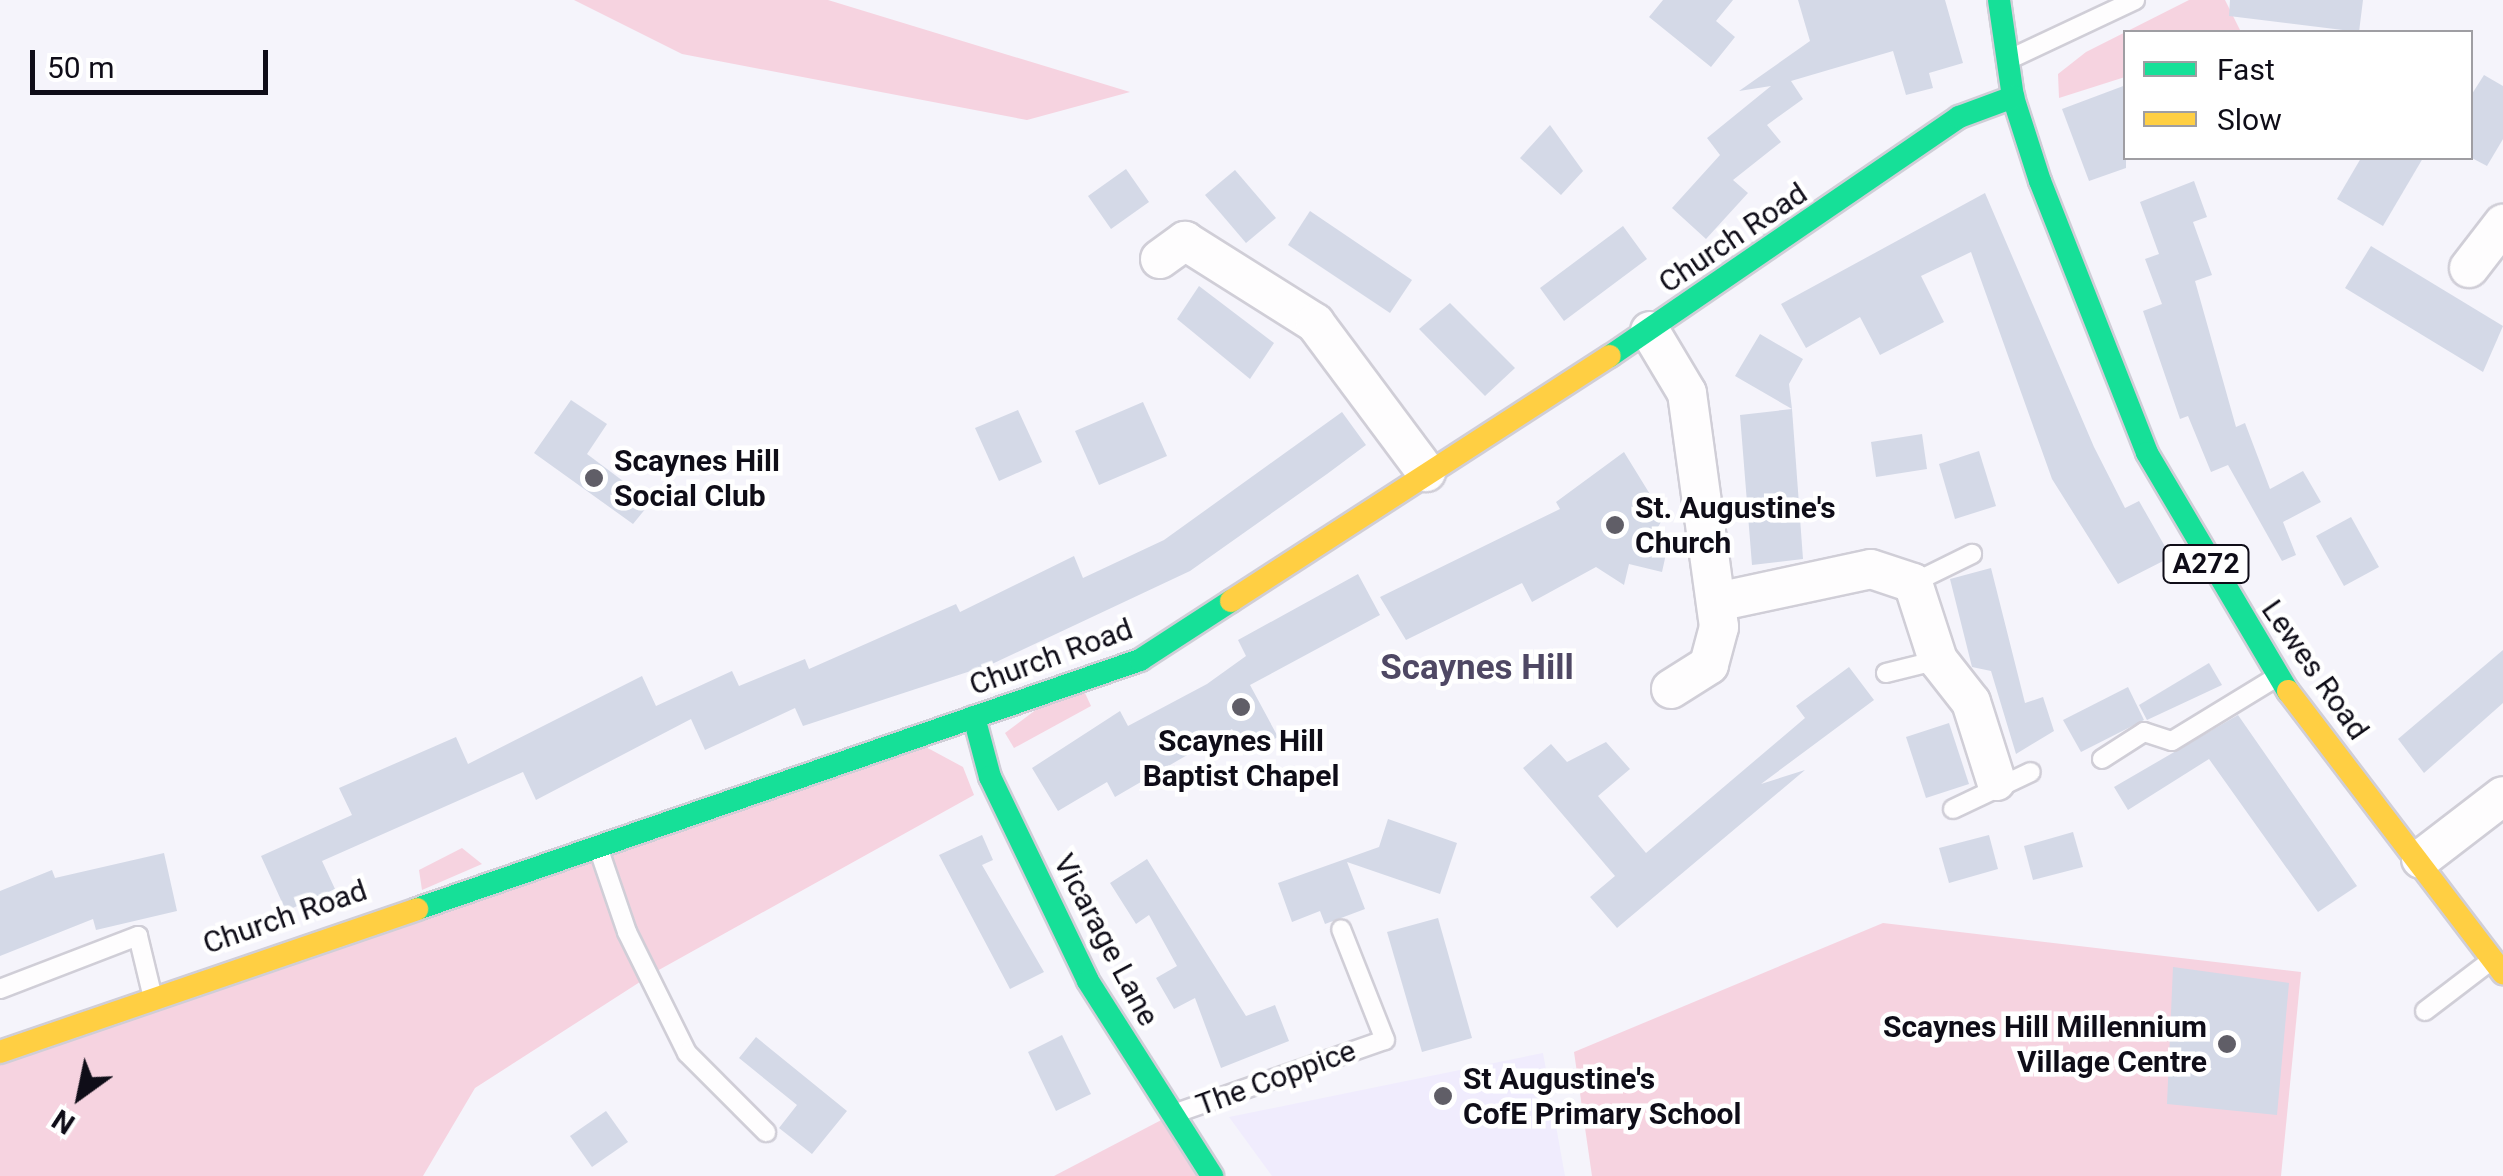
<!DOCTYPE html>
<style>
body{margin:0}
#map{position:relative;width:2503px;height:1176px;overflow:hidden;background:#f5f4fb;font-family:Roboto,sans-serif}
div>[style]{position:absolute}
.built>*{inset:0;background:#f0ecfd}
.green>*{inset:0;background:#f6d3e0}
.building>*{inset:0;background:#d4d9e7}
.roads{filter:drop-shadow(2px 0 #d0ced7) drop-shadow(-2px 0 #d0ced7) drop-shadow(0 2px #d0ced7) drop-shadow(0 -2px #d0ced7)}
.lane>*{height:18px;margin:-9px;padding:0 9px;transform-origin:9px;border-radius:9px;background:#fefdfe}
.street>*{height:38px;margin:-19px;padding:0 19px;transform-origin:19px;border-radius:19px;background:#fefdfe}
.fast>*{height:22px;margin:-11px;padding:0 11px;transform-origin:11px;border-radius:11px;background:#16e098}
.slow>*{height:22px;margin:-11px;padding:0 11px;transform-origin:11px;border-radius:11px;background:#ffcf43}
.dots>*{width:28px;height:28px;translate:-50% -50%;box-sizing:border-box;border:5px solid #fff;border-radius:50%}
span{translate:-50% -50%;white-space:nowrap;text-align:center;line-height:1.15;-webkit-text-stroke:9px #fff;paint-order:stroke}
.shield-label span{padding:2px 8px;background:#fff;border:2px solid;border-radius:8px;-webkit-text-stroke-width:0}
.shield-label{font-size:28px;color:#0f0d18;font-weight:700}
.street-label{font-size:30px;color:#0f0d18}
.poi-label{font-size:30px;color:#0f0d18;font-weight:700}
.left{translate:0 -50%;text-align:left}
.right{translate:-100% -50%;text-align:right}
.quarter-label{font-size:35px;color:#4f4864;font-weight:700}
.legend{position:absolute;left:2123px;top:30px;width:350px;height:130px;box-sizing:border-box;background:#fff;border:2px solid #9f9ea3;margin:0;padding:12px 18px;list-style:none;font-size:30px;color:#0f0d18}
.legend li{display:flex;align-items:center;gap:20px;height:50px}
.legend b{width:50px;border:2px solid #9f9ea3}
.north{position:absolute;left:30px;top:1046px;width:100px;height:100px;-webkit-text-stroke:8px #fff;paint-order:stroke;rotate:213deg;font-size:28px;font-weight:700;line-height:40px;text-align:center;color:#0f0d18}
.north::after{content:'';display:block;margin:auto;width:35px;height:45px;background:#0f0d18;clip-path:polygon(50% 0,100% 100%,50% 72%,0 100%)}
.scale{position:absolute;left:30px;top:50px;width:238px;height:45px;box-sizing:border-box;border:5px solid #0f0d18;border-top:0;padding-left:12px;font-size:30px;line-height:35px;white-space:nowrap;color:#0f0d18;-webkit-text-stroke:8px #fff;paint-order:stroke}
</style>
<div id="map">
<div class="built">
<i style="clip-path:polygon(1543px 1053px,1565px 1176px,1272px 1176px,1229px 1117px)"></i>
</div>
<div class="green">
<i style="clip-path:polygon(574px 0,828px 0,1130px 92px,1027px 120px,682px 54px)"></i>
<i style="clip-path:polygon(2189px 0,2225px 0,2241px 32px,2126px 32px,2125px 77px,2059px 98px,2058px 74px,2086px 52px)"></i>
<i style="clip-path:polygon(1078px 678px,1091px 706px,1014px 748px,1005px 733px)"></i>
<i style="clip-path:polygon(911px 739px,963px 767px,974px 795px,657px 971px,475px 1088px,423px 1176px,0 1176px,0 1052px)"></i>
<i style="clip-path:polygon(462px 848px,482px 864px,422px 890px,419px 870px)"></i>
<i style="clip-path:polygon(1883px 923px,2301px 972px,2281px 1176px,1592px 1176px,1574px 1052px)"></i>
<i style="clip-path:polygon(1169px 1116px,1212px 1176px,1054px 1176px)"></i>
</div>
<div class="building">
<i style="clip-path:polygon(1663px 0,1733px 0,1716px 21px,1735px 37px,1711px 67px,1649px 17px)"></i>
<i style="clip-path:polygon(1798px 0,1945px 0,1963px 63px,1929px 73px,1933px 88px,1906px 95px,1893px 51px,1791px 81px,1803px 99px,1767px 125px,1781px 142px,1733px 180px,1748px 193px,1706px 239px,1672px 208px,1720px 155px,1707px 138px,1771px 86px,1739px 91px,1810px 41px)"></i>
<i style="clip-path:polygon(2230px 0,2363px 0,2359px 32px,2229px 16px)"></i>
<i style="clip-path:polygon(2484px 75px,2503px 86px,2503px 139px,2487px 166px,2470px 157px,2470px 97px)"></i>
<i style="clip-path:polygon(2126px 85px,2126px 168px,2089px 181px,2062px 109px)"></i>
<i style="clip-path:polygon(1550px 125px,1583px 171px,1561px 195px,1520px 158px)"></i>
<i style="clip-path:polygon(2361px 158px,2423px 158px,2383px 226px,2337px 199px)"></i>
<i style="clip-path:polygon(1126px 169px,1149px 202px,1111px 229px,1088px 196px)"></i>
<i style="clip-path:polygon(1235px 170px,1276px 218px,1246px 243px,1205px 195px)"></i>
<i style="clip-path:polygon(2194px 181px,2207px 217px,2193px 222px,2212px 275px,2195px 281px,2236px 427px,2245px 423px,2270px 489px,2303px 471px,2321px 502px,2283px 522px,2296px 555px,2282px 561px,2228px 465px,2211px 472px,2188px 416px,2180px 419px,2143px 311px,2162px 304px,2145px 259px,2159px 254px,2140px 202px)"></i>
<i style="clip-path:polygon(1985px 193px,2094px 447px,2125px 508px,2139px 501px,2171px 557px,2118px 584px,2052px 479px,1971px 252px,1921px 276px,1944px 322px,1880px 355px,1860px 317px,1806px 348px,1781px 304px)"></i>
<i style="clip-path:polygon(1310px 211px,1412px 280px,1390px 313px,1288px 245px)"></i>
<i style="clip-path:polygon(1623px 226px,1647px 259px,1564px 321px,1540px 288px)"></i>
<i style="clip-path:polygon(2371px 246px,2503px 326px,2483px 372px,2345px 288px)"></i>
<i style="clip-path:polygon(1199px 286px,1274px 343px,1250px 379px,1177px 319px)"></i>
<i style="clip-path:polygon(1450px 303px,1515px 368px,1485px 396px,1419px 329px)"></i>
<i style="clip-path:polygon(1760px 334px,1803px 359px,1789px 384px,1792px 409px,1735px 376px)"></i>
<i style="clip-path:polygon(571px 400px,607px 424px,587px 454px,651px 502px,633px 524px,534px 453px)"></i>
<i style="clip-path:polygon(1143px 402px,1167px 456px,1099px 485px,1075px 431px)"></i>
<i style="clip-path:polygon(1792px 409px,1803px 559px,1752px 565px,1740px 415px)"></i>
<i style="clip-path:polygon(1018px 410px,1042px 462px,999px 481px,975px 428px)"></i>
<i style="clip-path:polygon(1342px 412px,1366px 445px,1327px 474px,1190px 571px,992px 664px,803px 726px,795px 708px,705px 750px,691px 719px,536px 800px,523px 772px,322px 861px,335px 889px,286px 911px,261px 856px,352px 815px,339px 788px,456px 737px,468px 764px,642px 676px,656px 706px,732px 671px,739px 686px,805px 659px,809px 669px,956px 604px,960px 612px,1074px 556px,1083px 578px,1164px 540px)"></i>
<i style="clip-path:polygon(1922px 434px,1927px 469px,1876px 477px,1871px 442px)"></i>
<i style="clip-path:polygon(1979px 451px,1996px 506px,1955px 519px,1939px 464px)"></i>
<i style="clip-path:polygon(1624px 452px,1664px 517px,1655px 532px,1670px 536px,1662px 572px,1629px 564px,1624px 585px,1596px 567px,1532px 602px,1522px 583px,1406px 640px,1380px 597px,1560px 509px,1556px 502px)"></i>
<i style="clip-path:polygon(2351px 517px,2379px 567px,2344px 586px,2316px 536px)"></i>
<i style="clip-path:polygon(1991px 568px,2025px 703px,2043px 697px,2054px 731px,2016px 754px,1991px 671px,1972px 667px,1950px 579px)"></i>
<i style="clip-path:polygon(1358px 574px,1380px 615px,1250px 685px,1278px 737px,1246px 754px,1232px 729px,1115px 797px,1107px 782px,1058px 811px,1032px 768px,1120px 711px,1128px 726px,1207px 684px,1246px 656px,1238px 640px)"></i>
<i style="clip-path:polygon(2503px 650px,2503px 703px,2424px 773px,2398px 739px)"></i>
<i style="clip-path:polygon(2209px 663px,2222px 685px,2147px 720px,2139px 705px)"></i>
<i style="clip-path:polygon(1849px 667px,1874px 700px,1761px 784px,1805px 770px,1617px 928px,1590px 897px,1615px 876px,1523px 768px,1551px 744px,1567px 762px,1606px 742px,1630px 769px,1598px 796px,1646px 853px,1805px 718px,1796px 706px)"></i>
<i style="clip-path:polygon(2128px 687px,2144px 720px,2081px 752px,2063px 720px)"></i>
<i style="clip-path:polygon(2238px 715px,2357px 886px,2318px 912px,2209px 759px,2128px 810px,2114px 787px)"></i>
<i style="clip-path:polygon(1949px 723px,1969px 784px,1926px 798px,1906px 737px)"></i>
<i style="clip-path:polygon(1388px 819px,1457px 843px,1440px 894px,1347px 862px,1365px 909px,1325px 924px,1320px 911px,1292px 922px,1278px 883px,1379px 847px)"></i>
<i style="clip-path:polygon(2073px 832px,2083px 867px,2033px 880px,2024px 846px)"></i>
<i style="clip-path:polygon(982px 835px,993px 860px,982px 865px,1044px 972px,1010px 989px,939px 855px)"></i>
<i style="clip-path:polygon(1989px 835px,1998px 869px,1949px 883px,1939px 848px)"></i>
<i style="clip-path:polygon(164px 853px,177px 911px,96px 930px,93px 919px,0 956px,0 891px,52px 870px,55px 878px)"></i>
<i style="clip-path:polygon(1147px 859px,1246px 1016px,1275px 1005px,1289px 1041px,1221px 1068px,1195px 998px,1174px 1009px,1156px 978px,1177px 966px,1149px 915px,1136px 924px,1110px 883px)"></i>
<i style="clip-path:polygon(1438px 918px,1472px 1038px,1422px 1052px,1387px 932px)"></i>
<i style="clip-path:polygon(2173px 967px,2289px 983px,2277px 1115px,2167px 1104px)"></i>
<i style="clip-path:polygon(1062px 1035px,1091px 1094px,1056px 1111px,1028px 1052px)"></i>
<i style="clip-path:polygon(756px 1037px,847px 1111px,812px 1154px,779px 1128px,797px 1105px,739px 1058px)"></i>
<i style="clip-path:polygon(606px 1111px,628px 1142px,592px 1167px,570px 1136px)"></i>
</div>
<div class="roads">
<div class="lane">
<i style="left:2012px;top:58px;width:136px;rotate:-25.2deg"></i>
<i style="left:1913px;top:583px;width:66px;rotate:-26.2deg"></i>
<i style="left:1886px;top:673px;width:54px;rotate:-14deg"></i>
<i style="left:2102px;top:759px;width:50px;rotate:-32.7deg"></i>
<i style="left:2144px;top:732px;width:29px;rotate:18deg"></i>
<i style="left:2172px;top:741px;width:117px;rotate:-31.4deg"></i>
<i style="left:1953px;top:809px;width:86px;rotate:-25.4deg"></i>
<i style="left:599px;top:850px;width:87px;rotate:71.1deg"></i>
<i style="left:627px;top:932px;width:135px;rotate:63.6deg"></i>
<i style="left:687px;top:1053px;width:112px;rotate:45deg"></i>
<i style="left:0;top:989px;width:148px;rotate:-21deg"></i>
<i style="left:138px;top:936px;width:60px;rotate:76.4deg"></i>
<i style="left:2425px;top:1011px;width:81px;rotate:-37.4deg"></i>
<i style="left:1179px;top:1112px;width:218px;rotate:-19.3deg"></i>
<i style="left:1385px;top:1040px;width:119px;rotate:-111.6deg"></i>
</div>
<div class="street">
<i style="left:1160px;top:259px;width:31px;rotate:-36deg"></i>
<i style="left:1185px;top:241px;width:154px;rotate:32.2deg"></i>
<i style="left:1315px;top:323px;width:186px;rotate:53.3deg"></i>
<i style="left:2469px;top:268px;width:56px;rotate:-52.3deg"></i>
<i style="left:1650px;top:331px;width:72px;rotate:59.2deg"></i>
<i style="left:1687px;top:393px;width:236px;rotate:82.2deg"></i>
<i style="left:1719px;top:627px;width:39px;rotate:105deg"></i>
<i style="left:1709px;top:665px;width:45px;rotate:147.7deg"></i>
<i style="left:1717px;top:602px;width:157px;rotate:-12.1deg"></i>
<i style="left:1871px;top:569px;width:44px;rotate:18.4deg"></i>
<i style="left:1913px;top:583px;width:81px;rotate:72deg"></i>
<i style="left:1938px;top:660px;width:53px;rotate:51.8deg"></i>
<i style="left:1971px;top:702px;width:83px;rotate:72.4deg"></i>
<i style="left:2421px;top:859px;width:103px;rotate:-37.5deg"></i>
</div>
<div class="fast">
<i style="left:1999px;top:0;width:98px;rotate:81.8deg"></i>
<i style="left:2013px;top:97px;width:88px;rotate:72.2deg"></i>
<i style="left:2040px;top:181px;width:292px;rotate:68.5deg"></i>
<i style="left:2147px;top:453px;width:277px;rotate:59.4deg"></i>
<i style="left:1610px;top:356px;width:423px;rotate:-34.4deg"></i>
<i style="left:1959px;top:117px;width:58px;rotate:-20.3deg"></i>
<i style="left:974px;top:717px;width:62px;rotate:75.1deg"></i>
<i style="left:990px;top:777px;width:226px;rotate:64.3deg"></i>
<i style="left:1088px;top:981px;width:231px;rotate:57.5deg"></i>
<i style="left:417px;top:909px;width:765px;rotate:-19deg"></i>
<i style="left:1140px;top:660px;width:108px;rotate:-33deg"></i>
</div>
<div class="slow">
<i style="left:1231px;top:601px;width:451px;rotate:-32.9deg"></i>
<i style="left:2288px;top:691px;width:355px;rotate:52.7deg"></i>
<i style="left:0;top:1052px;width:441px;rotate:-18.9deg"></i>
</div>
</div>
<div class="dots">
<i style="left:594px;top:478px;background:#605e67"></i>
<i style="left:1615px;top:525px;background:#605e67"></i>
<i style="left:1241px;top:707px;background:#605e67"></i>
<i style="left:2227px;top:1044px;background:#605e67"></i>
<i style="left:1443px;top:1096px;background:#605e67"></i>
</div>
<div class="shield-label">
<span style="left:2206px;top:564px">A272</span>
</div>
<div class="street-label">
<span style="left:1733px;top:238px;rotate:-34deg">Church Road</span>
<span style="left:1051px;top:657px;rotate:-20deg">Church Road</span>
<span style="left:2315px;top:670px;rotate:55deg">Lewes Road</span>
<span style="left:285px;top:917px;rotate:-19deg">Church Road</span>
<span style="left:1106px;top:940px;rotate:62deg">Vicarage Lane</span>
<span style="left:1276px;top:1078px;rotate:-20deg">The Coppice</span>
</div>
<div class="poi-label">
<span class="left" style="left:614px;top:478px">Scaynes Hill<br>Social Club</span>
<span class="left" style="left:1635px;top:525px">St. Augustine's<br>Church</span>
<span style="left:1241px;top:758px">Scaynes Hill<br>Baptist Chapel</span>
<span class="right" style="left:2207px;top:1044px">Scaynes Hill Millennium<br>Village Centre</span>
<span class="left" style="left:1463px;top:1096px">St Augustine's<br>CofE Primary School</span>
</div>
<div class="quarter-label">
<span style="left:1477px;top:668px">Scaynes Hill</span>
</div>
<ul class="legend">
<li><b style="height:12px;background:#16e098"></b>Fast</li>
<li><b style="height:12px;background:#ffcf43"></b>Slow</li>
</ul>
<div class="north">N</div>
<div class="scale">50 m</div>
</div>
